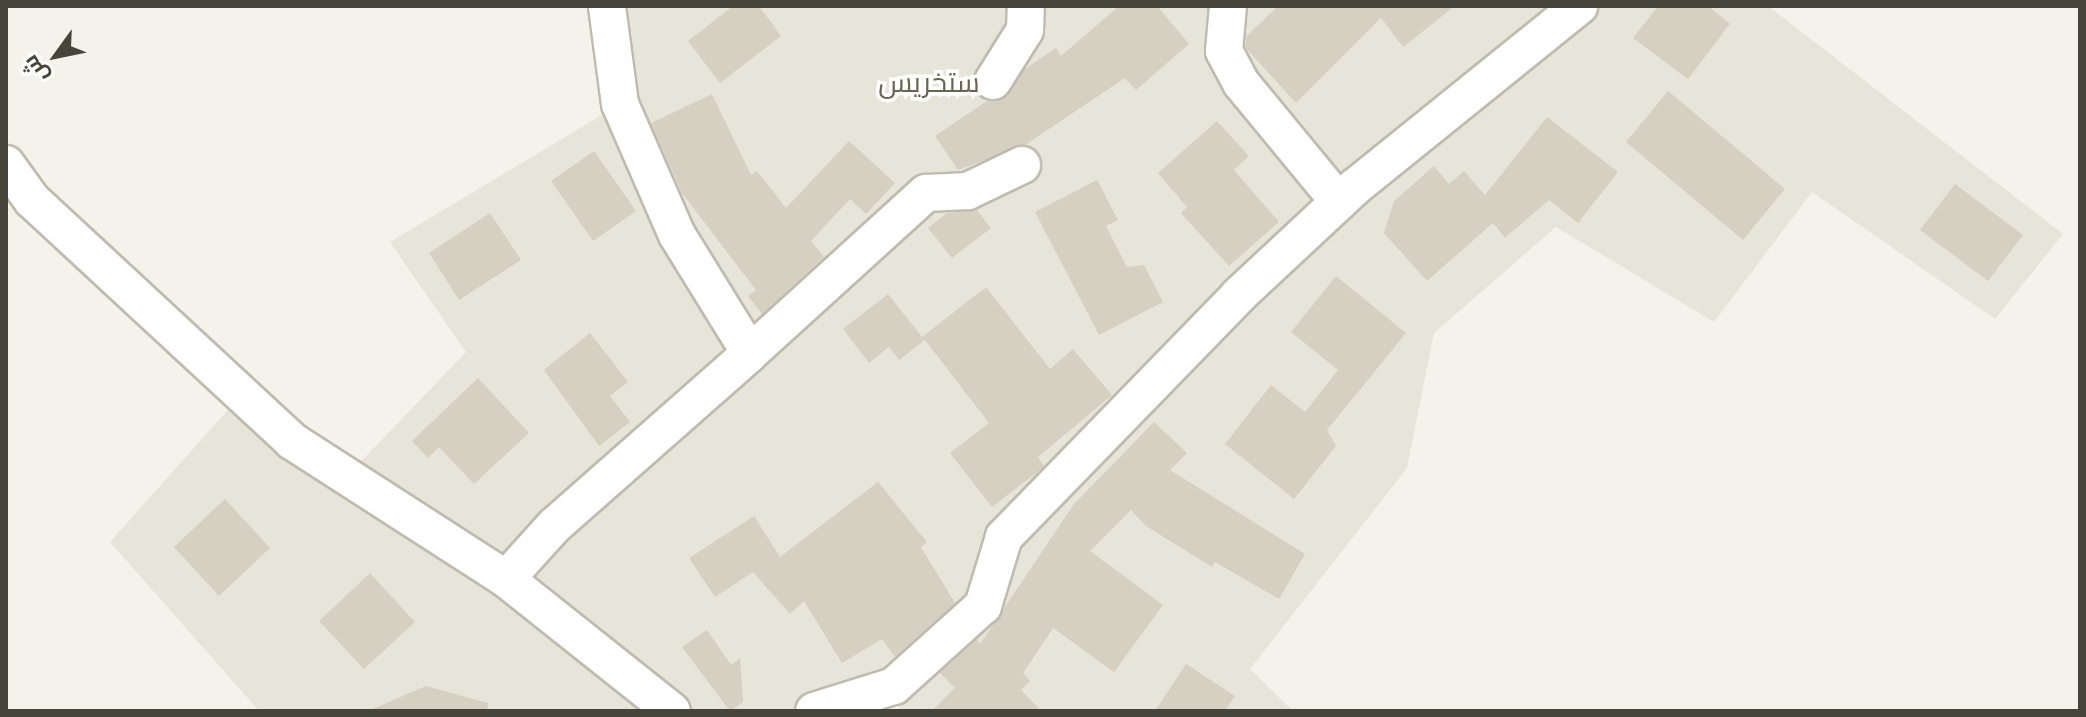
<!DOCTYPE html>
<meta charset="utf-8">
<style>
body{margin:0}
#map{position:relative;width:2086px;height:717px;overflow:hidden;background:#f4f2eb;font-family:"DM Sans",Cairo,sans-serif}
div>[style]{position:absolute}
.residential>*{inset:0;background:#e7e5d9}
.building>*{inset:0;background:#d5d0c1}
.roads{filter:drop-shadow(2px 0 #bfbbae) drop-shadow(-2px 0 #bfbbae) drop-shadow(0 2px #bfbbae) drop-shadow(0 -2px #bfbbae)}
.minor>*{height:36px;margin:-18px;padding:0 18px;transform-origin:18px;border-radius:18px;background:#fff}
span{translate:-50% -50%;white-space:nowrap;text-align:center;line-height:1.15;-webkit-text-stroke:7px #fff;paint-order:stroke}
.quarter-label{font-size:28px;color:#696351}
.frame{position:absolute;inset:0;border:8px solid #474439;pointer-events:none}
.north{position:absolute;left:16px;top:16px;width:80px;height:80px;-webkit-text-stroke:6px #fff;paint-order:stroke;rotate:237deg;font-size:22px;font-weight:700;line-height:32px;text-align:center;color:#474439}
.north::after{content:'';display:block;margin:auto;width:28px;height:36px;background:#474439;clip-path:polygon(50% 0,100% 100%,50% 72%,0 100%)}
</style>
<div id="map">
<div class="residential">
<i style="clip-path:polygon(607px 6px,1768px 6px,2063px 234px,1995px 319px,1812px 192px,1714px 322px,1556px 227px,1434px 333px,1407px 468px,1250px 669px,1293px 711px,900px 711px,894px 687px,814px 711px,259px 711px,110px 542px,242px 394px,347px 476px,466px 352px,390px 242px,620px 104px)"></i>
</div>
<div class="building">
<i style="clip-path:polygon(733px 6px,759px 6px,781px 36px,720px 83px,688px 41px)"></i>
<i style="clip-path:polygon(1119px 6px,1157px 6px,1189px 44px,1136px 90px,1125px 78px,1025px 145px,958px 170px,935px 136px,987px 101px,1003px 99px,1025px 69px,1056px 48px,1061px 56px)"></i>
<i style="clip-path:polygon(1278px 6px,1455px 6px,1403px 47px,1381px 18px,1296px 103px,1245px 47px,1246px 37px)"></i>
<i style="clip-path:polygon(1658px 6px,1708px 6px,1730px 24px,1688px 79px,1633px 38px)"></i>
<i style="clip-path:polygon(1668px 91px,1785px 189px,1743px 240px,1626px 142px)"></i>
<i style="clip-path:polygon(712px 94px,751px 175px,757px 171px,786px 208px,849px 141px,895px 183px,866px 214px,850px 199px,811px 241px,824px 257px,762px 314px,748px 296px,756px 290px,682px 193px,651px 123px)"></i>
<i style="clip-path:polygon(1547px 117px,1618px 172px,1578px 223px,1549px 200px,1505px 238px,1493px 223px,1427px 281px,1384px 233px,1394px 201px,1434px 166px,1449px 184px,1464px 171px,1485px 195px)"></i>
<i style="clip-path:polygon(1217px 121px,1249px 156px,1234px 170px,1279px 222px,1229px 266px,1181px 213px,1187px 207px,1158px 173px)"></i>
<i style="clip-path:polygon(594px 151px,636px 211px,593px 241px,551px 181px)"></i>
<i style="clip-path:polygon(1097px 180px,1118px 220px,1106px 226px,1127px 267px,1144px 265px,1163px 302px,1099px 335px,1035px 212px)"></i>
<i style="clip-path:polygon(1955px 184px,2023px 235px,1988px 281px,1920px 230px)"></i>
<i style="clip-path:polygon(977px 210px,991px 228px,952px 258px,928px 228px,947px 213px)"></i>
<i style="clip-path:polygon(490px 213px,521px 260px,459px 300px,429px 253px)"></i>
<i style="clip-path:polygon(1336px 276px,1406px 333px,1327px 430px,1336px 446px,1294px 499px,1225px 444px,1271px 385px,1305px 412px,1338px 370px,1291px 332px)"></i>
<i style="clip-path:polygon(986px 287px,1050px 369px,1073px 349px,1112px 395px,1038px 457px,1044px 466px,1040px 470px,992px 507px,950px 453px,989px 423px,925px 340px,899px 360px,889px 347px,869px 363px,843px 329px,888px 294px,922px 337px)"></i>
<i style="clip-path:polygon(590px 333px,628px 382px,610px 396px,630px 422px,599px 446px,544px 370px)"></i>
<i style="clip-path:polygon(478px 378px,529px 433px,474px 484px,439px 447px,428px 458px,412px 441px)"></i>
<i style="clip-path:polygon(1154px 422px,1187px 453px,1170px 470px,1305px 554px,1279px 599px,1215px 562px,1212px 567px,1146px 526px,1131px 510px,1090px 551px,1163px 605px,1114px 672px,1053px 628px,1023px 673px,1030px 681px,1021px 690px,1041px 711px,932px 711px,955px 688px,940px 673px,977px 639px,980px 644px,1074px 504px)"></i>
<i style="clip-path:polygon(878px 482px,927px 542px,921px 547px,955px 603px,895px 657px,882px 639px,842px 663px,804px 601px,790px 614px,753px 572px,715px 597px,689px 558px,754px 516px,780px 557px)"></i>
<i style="clip-path:polygon(225px 499px,270px 548px,219px 596px,174px 547px)"></i>
<i style="clip-path:polygon(370px 573px,415px 622px,364px 669px,319px 621px)"></i>
<i style="clip-path:polygon(707px 630px,731px 665px,740px 658px,743px 702px,730px 711px,682px 647px)"></i>
<i style="clip-path:polygon(1186px 664px,1235px 696px,1225px 711px,1155px 711px)"></i>
<i style="clip-path:polygon(426px 686px,488px 703px,487px 711px,368px 711px)"></i>
</div>
<div class="roads">
<div class="minor">
<i style="left:1228px;top:6px;width:45px;rotate:95.1deg"></i>
<i style="left:1224px;top:51px;width:36px;rotate:62deg"></i>
<i style="left:1241px;top:83px;width:154px;rotate:50.5deg"></i>
<i style="left:993px;top:81px;width:60px;rotate:-57.9deg"></i>
<i style="left:1025px;top:30px;width:24px;rotate:-88deg"></i>
<i style="left:6px;top:164px;width:44px;rotate:54.2deg"></i>
<i style="left:32px;top:200px;width:355px;rotate:42.8deg"></i>
<i style="left:292px;top:441px;width:255px;rotate:32.8deg"></i>
<i style="left:506px;top:579px;width:212px;rotate:38.5deg"></i>
<i style="left:750px;top:353px;width:238px;rotate:-42.3deg"></i>
<i style="left:926px;top:193px;width:42px;rotate:-2.7deg"></i>
<i style="left:968px;top:191px;width:60px;rotate:-25.7deg"></i>
<i style="left:506px;top:579px;width:72px;rotate:-47.8deg"></i>
<i style="left:554px;top:526px;width:261px;rotate:-41.4deg"></i>
<i style="left:750px;top:353px;width:139px;rotate:-121.7deg"></i>
<i style="left:677px;top:235px;width:143px;rotate:-113.5deg"></i>
<i style="left:620px;top:104px;width:99px;rotate:-97.6deg"></i>
<i style="left:814px;top:711px;width:84px;rotate:-17.4deg"></i>
<i style="left:894px;top:686px;width:120px;rotate:-42deg"></i>
<i style="left:983px;top:606px;width:72px;rotate:-73.1deg"></i>
<i style="left:1004px;top:537px;width:337px;rotate:-45.8deg"></i>
<i style="left:1239px;top:295px;width:158px;rotate:-43deg"></i>
<i style="left:1355px;top:187px;width:288px;rotate:-38.9deg"></i>
</div>
</div>
<div class="quarter-label">
<span style="left:929px;top:83px">ستخريس</span>
</div>
<div class="frame"></div>
<div class="north">ش</div>
</div>
